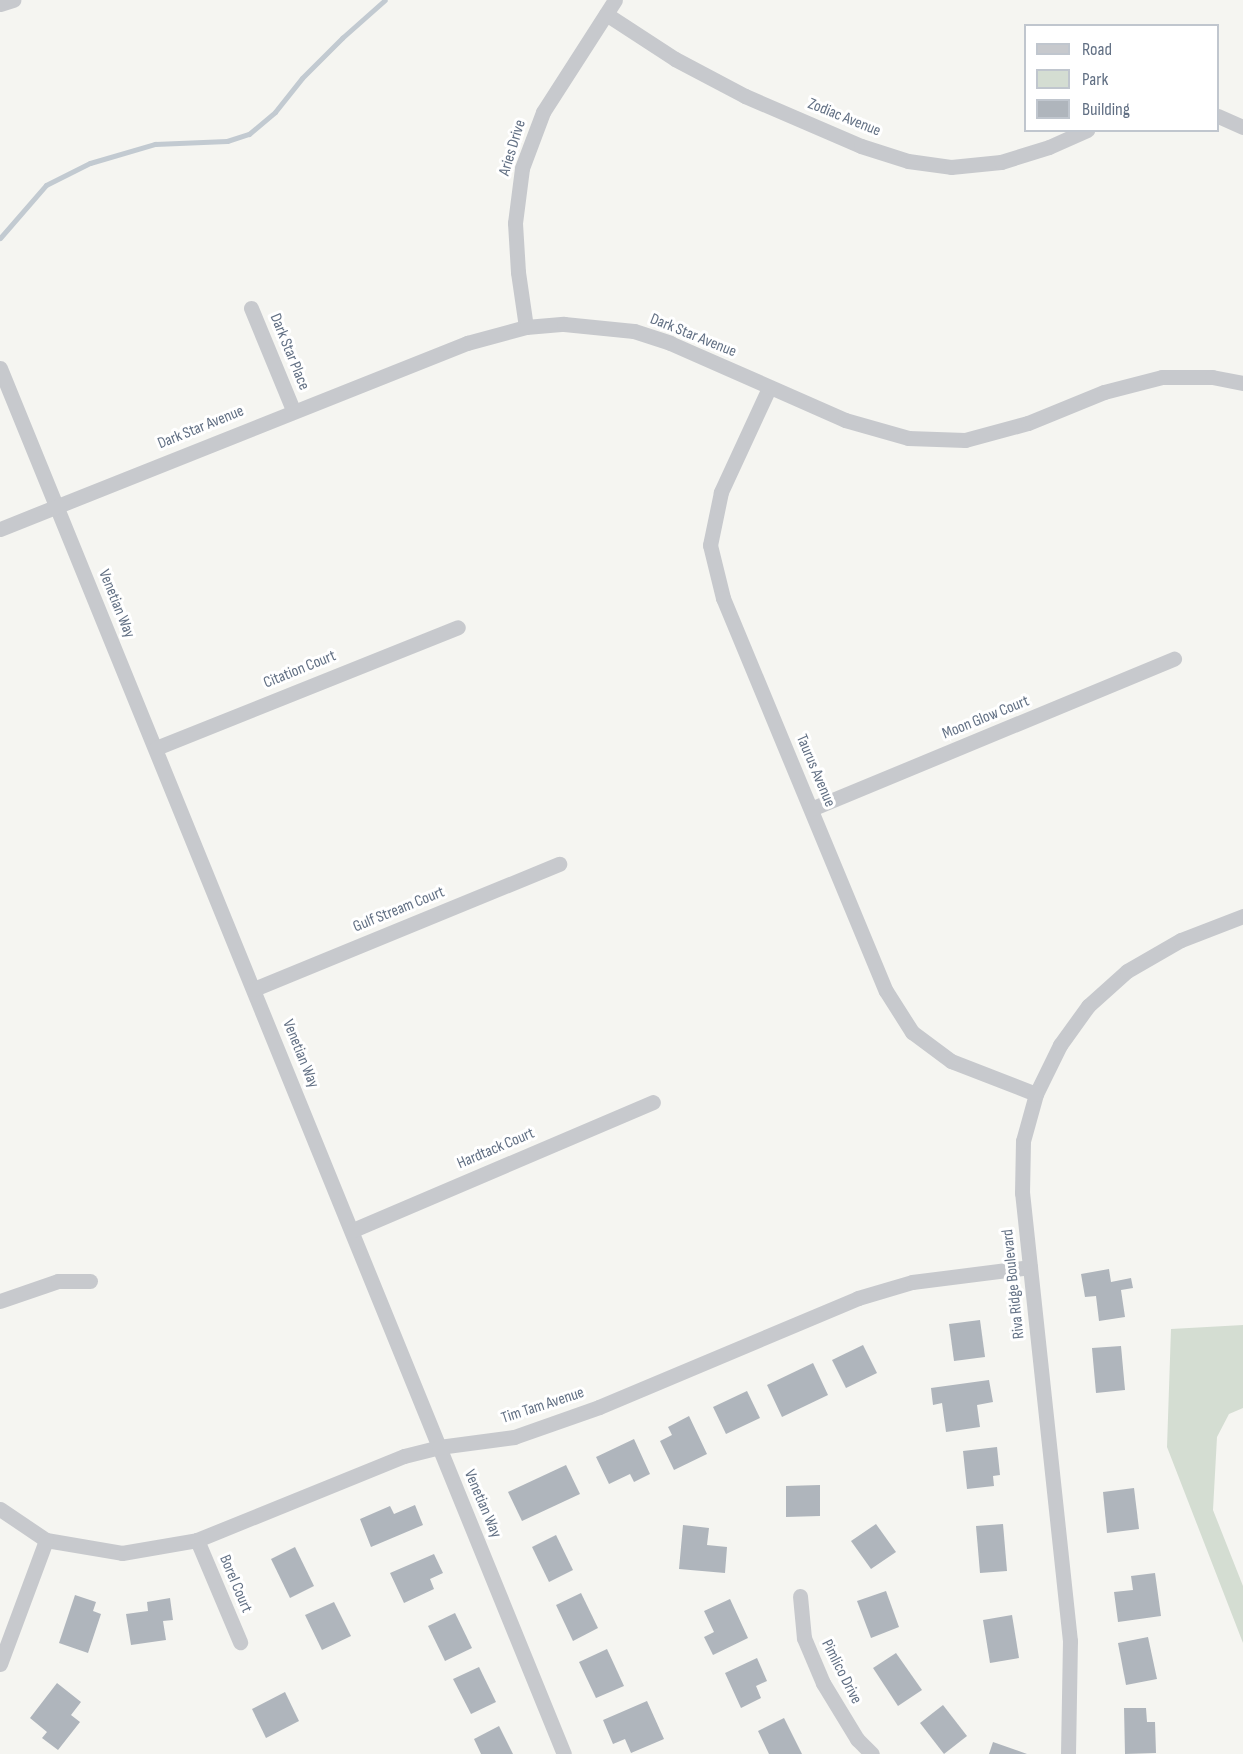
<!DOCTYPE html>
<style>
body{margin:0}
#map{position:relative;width:1243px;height:1754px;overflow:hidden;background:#f5f5f1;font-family:"Sofia Sans Condensed",sans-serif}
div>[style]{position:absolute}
.green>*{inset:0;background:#d4ddd2}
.stream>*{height:5px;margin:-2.5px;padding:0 2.5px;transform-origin:2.5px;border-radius:2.5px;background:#c2cad1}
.building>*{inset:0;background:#afb5bc}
.street>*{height:15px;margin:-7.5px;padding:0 7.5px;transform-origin:7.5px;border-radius:7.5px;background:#c7c9cd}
span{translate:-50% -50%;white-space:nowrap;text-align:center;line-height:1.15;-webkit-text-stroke:6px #fff;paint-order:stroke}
.street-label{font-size:16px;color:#627084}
.legend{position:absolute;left:1024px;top:24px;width:195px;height:108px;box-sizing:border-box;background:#fff;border:2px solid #c0c6ce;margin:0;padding:8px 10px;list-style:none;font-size:18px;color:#627084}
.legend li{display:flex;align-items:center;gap:12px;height:30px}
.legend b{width:30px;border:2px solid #c0c6ce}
</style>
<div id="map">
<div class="green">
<i style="clip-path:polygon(1243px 1325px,1243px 1408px,1229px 1414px,1217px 1437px,1213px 1510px,1243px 1586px,1243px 1643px,1167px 1447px,1171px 1329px)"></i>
</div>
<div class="stream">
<i style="left:0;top:238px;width:70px;rotate:-49deg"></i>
<i style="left:46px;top:185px;width:49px;rotate:-26.6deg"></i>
<i style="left:90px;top:163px;width:68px;rotate:-16.3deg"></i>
<i style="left:155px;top:144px;width:72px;rotate:-2.4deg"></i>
<i style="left:227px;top:141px;width:23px;rotate:-18deg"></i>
<i style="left:249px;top:134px;width:34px;rotate:-40deg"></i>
<i style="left:275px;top:112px;width:43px;rotate:-51.5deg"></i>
<i style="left:302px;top:78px;width:57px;rotate:-45deg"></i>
<i style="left:342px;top:38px;width:57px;rotate:-41.5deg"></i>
</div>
<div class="building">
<i style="clip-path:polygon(1109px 1269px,1111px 1282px,1131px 1278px,1133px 1288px,1121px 1290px,1125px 1317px,1099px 1321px,1096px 1296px,1085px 1297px,1081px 1274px)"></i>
<i style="clip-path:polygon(980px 1320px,985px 1357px,954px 1361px,949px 1324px)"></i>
<i style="clip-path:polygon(863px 1345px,877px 1373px,846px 1388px,832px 1360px)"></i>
<i style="clip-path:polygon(1121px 1346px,1125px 1390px,1096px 1393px,1092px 1348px)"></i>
<i style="clip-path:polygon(813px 1363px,828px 1395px,782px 1417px,767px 1385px)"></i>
<i style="clip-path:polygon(989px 1380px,993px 1402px,977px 1405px,980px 1427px,946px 1432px,942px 1403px,933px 1405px,931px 1388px)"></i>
<i style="clip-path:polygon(747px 1391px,760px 1418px,726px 1434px,713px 1407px)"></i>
<i style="clip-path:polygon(689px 1416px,707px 1454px,674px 1470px,660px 1441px,672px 1435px,668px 1427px)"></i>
<i style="clip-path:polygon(634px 1439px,650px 1474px,634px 1482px,630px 1474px,609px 1484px,596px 1457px)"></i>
<i style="clip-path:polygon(997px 1447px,1000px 1475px,993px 1476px,994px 1486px,967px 1489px,963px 1451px)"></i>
<i style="clip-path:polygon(566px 1465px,580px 1494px,522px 1521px,508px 1492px)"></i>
<i style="clip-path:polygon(820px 1485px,820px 1516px,786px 1517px,786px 1486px)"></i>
<i style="clip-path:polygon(1134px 1488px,1139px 1529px,1107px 1533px,1103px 1492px)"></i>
<i style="clip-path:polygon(415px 1505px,423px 1525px,371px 1547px,360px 1519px,390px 1506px,394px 1514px)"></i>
<i style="clip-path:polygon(876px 1524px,896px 1552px,871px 1569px,851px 1541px)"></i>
<i style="clip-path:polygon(1003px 1524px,1007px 1571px,980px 1573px,976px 1526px)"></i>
<i style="clip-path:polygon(683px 1525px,709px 1528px,707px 1545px,727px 1547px,725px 1573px,679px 1569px)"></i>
<i style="clip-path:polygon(556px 1535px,573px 1570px,549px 1582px,532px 1547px)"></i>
<i style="clip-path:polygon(295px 1547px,314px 1586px,290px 1598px,271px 1559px)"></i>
<i style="clip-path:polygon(434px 1554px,443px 1573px,430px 1579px,434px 1589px,404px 1603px,390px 1573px)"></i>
<i style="clip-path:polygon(1155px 1573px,1161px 1616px,1118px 1622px,1114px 1592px,1133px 1590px,1131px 1576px)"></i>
<i style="clip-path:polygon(886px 1591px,899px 1627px,871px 1638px,857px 1601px)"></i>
<i style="clip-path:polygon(581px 1593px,598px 1628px,573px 1641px,556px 1605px)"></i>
<i style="clip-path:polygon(75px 1595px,96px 1602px,93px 1611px,101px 1614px,88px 1653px,59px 1643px)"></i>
<i style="clip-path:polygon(170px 1598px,173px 1620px,163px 1621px,166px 1640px,131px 1645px,126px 1614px,148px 1611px,147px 1602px)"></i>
<i style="clip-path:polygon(730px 1599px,748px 1638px,713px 1655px,704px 1637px,714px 1632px,704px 1611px)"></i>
<i style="clip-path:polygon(334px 1602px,351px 1636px,322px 1650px,305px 1615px)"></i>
<i style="clip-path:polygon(455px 1613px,472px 1648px,445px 1661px,428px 1626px)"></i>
<i style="clip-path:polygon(1012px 1615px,1019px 1658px,990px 1663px,983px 1620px)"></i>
<i style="clip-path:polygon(1148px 1637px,1157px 1679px,1126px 1685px,1118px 1643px)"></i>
<i style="clip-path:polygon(607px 1649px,624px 1686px,596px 1698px,579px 1662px)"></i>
<i style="clip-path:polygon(896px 1653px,922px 1690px,898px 1706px,873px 1668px)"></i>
<i style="clip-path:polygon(757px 1658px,767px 1681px,756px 1686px,761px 1698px,741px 1708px,725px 1673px)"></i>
<i style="clip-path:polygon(479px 1667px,496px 1702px,471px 1714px,453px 1679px)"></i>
<i style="clip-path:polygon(57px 1683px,81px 1702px,71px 1715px,80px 1722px,58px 1750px,42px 1738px,47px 1732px,30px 1718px)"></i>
<i style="clip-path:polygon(285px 1692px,299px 1721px,266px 1738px,252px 1709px)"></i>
<i style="clip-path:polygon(647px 1701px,664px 1739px,631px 1753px,625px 1739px,613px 1744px,603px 1720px)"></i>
<i style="clip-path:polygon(943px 1705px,967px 1736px,944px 1754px,920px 1723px)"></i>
<i style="clip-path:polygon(1124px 1708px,1146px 1708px,1147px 1722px,1155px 1722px,1156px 1753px,1125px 1754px)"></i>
<i style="clip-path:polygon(784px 1718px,802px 1754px,769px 1754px,758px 1731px)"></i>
<i style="clip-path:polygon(499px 1726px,513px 1754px,481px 1754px,474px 1739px)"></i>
<i style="clip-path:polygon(993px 1742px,1027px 1754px,989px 1754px)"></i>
</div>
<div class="street">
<i style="left:0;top:4px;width:14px;rotate:-17deg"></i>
<i style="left:606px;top:14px;width:82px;rotate:33.1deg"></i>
<i style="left:675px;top:59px;width:79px;rotate:27.9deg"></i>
<i style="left:745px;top:96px;width:126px;rotate:23.3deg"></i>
<i style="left:861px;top:146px;width:49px;rotate:17.7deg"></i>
<i style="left:908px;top:161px;width:43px;rotate:7.9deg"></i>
<i style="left:951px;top:167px;width:50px;rotate:-5.7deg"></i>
<i style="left:1001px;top:162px;width:50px;rotate:-17.4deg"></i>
<i style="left:1049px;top:147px;width:42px;rotate:-24.1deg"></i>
<i style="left:1218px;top:116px;width:27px;rotate:24deg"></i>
<i style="left:251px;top:308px;width:110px;rotate:67.6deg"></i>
<i style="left:526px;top:327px;width:56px;rotate:-98.3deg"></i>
<i style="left:518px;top:272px;width:49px;rotate:-93.5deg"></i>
<i style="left:515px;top:223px;width:55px;rotate:-82.7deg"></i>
<i style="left:522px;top:168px;width:60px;rotate:-69.4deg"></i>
<i style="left:543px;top:112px;width:133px;rotate:-57.3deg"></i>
<i style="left:0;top:368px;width:1496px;rotate:67.86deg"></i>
<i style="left:769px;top:388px;width:115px;rotate:114.8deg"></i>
<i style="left:721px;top:492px;width:54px;rotate:101.7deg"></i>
<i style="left:710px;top:545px;width:55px;rotate:76.2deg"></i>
<i style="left:723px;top:598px;width:425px;rotate:67.5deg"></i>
<i style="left:886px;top:991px;width:49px;rotate:57.6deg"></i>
<i style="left:912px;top:1032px;width:49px;rotate:36.6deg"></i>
<i style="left:951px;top:1061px;width:91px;rotate:21.2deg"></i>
<i style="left:0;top:529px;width:503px;rotate:-21.72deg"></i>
<i style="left:467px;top:343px;width:61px;rotate:-15.2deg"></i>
<i style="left:526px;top:327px;width:38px;rotate:-5deg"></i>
<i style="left:564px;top:324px;width:70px;rotate:5.7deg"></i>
<i style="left:634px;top:331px;width:38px;rotate:18deg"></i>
<i style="left:670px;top:343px;width:191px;rotate:23.7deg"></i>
<i style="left:845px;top:420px;width:66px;rotate:15.9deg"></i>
<i style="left:908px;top:438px;width:57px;rotate:2deg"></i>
<i style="left:965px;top:440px;width:65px;rotate:-15.1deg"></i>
<i style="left:1028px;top:423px;width:82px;rotate:-22.2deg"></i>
<i style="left:1104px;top:392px;width:60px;rotate:-14.5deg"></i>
<i style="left:1162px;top:377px;width:50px"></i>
<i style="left:1212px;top:377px;width:32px;rotate:11deg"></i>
<i style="left:156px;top:748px;width:325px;rotate:-21.8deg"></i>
<i style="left:811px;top:809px;width:393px;rotate:-22.5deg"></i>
<i style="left:254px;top:989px;width:330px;rotate:-22.3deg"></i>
<i style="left:353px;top:1230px;width:326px;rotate:-23.1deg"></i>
<i style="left:0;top:1301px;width:61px;rotate:-19deg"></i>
<i style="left:58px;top:1281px;width:32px"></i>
<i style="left:0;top:1509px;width:55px;rotate:34deg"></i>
<i style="left:46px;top:1540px;width:77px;rotate:9.7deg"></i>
<i style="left:122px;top:1553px;width:76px;rotate:-9.8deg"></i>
<i style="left:197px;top:1540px;width:223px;rotate:-22.1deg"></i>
<i style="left:404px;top:1456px;width:36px;rotate:-14deg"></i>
<i style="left:439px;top:1447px;width:76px;rotate:-7.6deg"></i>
<i style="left:514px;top:1437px;width:90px;rotate:-19.4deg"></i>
<i style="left:599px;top:1407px;width:281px;rotate:-22.8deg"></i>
<i style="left:858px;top:1298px;width:56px;rotate:-16.5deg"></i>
<i style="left:912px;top:1282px;width:119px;rotate:-7.2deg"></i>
<i style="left:197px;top:1540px;width:111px;rotate:67.1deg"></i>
<i style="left:800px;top:1596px;width:42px;rotate:84.6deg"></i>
<i style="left:804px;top:1638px;width:49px;rotate:67.1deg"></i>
<i style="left:823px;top:1683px;width:66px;rotate:58.7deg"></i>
<i style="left:857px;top:1739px;width:21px;rotate:45deg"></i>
<i style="left:0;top:1664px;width:132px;rotate:-69.6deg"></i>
<i style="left:1068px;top:1754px;width:113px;rotate:-89deg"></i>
<i style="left:1070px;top:1641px;width:451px;rotate:-96.1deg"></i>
<i style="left:1022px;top:1193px;width:52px;rotate:-88.9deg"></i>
<i style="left:1023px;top:1141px;width:49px;rotate:-74.5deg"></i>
<i style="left:1036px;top:1094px;width:55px;rotate:-63.9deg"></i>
<i style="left:1060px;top:1045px;width:48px;rotate:-54.3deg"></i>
<i style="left:1088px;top:1006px;width:52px;rotate:-41.9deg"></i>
<i style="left:1127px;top:971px;width:62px;rotate:-29.9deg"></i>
<i style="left:1181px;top:940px;width:66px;rotate:-21.2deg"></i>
</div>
<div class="street-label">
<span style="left:844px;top:118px;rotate:22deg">Zodiac Avenue</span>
<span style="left:513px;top:148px;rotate:-73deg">Aries Drive</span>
<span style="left:693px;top:336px;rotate:22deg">Dark Star Avenue</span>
<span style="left:289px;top:352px;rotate:68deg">Dark Star Place</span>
<span style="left:201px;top:428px;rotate:-22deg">Dark Star Avenue</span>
<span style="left:116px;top:604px;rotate:68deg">Venetian Way</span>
<span style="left:300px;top:670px;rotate:-22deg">Citation Court</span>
<span style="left:986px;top:718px;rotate:-22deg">Moon Glow Court</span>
<span style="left:815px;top:771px;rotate:67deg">Taurus Avenue</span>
<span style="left:399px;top:910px;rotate:-22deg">Gulf Stream Court</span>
<span style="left:300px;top:1054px;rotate:68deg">Venetian Way</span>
<span style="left:496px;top:1149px;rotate:-23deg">Hardtack Court</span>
<span style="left:1014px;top:1284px;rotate:-96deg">Riva Ridge Boulevard</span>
<span style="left:543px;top:1406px;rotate:-18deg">Tim Tam Avenue</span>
<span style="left:482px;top:1504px;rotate:67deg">Venetian Way</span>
<span style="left:235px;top:1584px;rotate:67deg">Borel Court</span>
<span style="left:841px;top:1672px;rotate:63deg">Pimlico Drive</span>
</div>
<ul class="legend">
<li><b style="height:8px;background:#c7c9cd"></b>Road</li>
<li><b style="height:16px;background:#d4ddd2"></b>Park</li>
<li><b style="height:16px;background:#afb5bc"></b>Building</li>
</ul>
</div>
